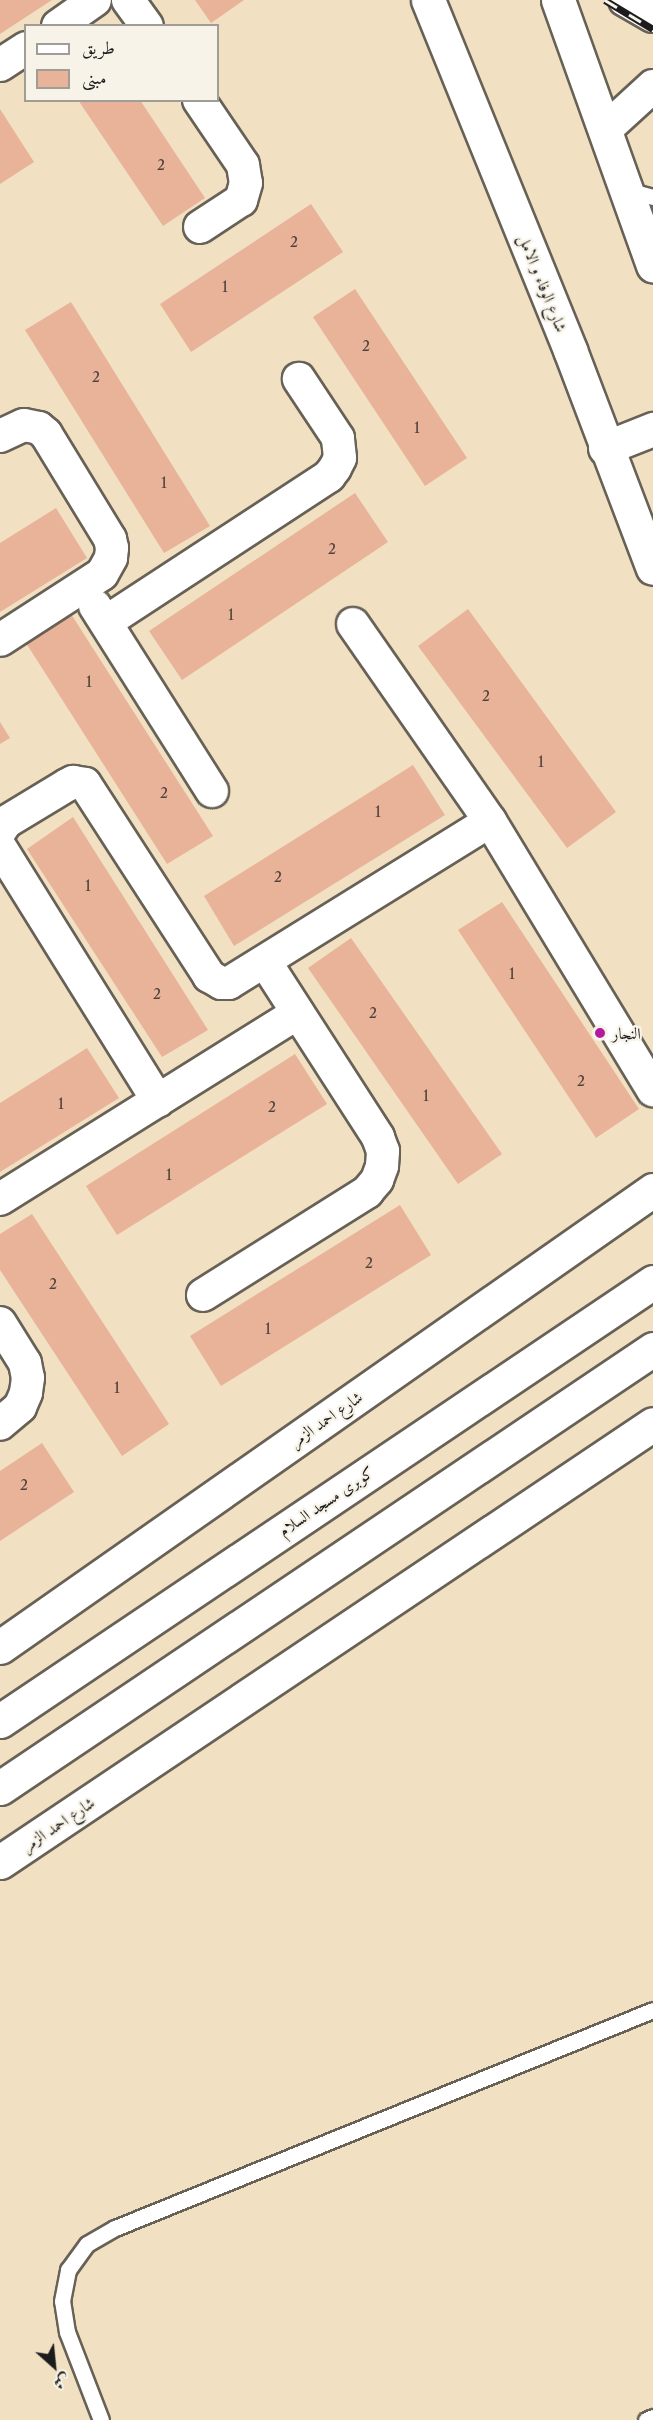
<!DOCTYPE html>
<meta charset="utf-8">
<style>
body{margin:0}
#map{position:relative;width:653px;height:2420px;overflow:hidden;background:#f2e0c3;font-family:"Libre Caslon Text",Amiri,serif}
div>[style]{position:absolute}
.building>*{inset:0;background:#e8b399}
.roads{filter:drop-shadow(2px 0 #676156) drop-shadow(-2px 0 #676156) drop-shadow(0 2px #676156) drop-shadow(0 -2px #676156)}
.service>*{height:15px;margin:-7.5px;padding:0 7.5px;transform-origin:7.5px;border-radius:7.5px;background:#fff}
.minor>*{height:32px;margin:-16px;padding:0 16px;transform-origin:16px;border-radius:16px;background:#fff}
.primary>*{height:33px;margin:-16.5px;padding:0 16.5px;transform-origin:16.5px;border-radius:16.5px;background:#fff}
.rail>*{height:7px;margin-top:-3.5px;transform-origin:0;background:repeating-linear-gradient(90deg,#f7f3e8 0 14px,#1c1c1c 0 28px);box-sizing:border-box;border-block:2px solid #1c1c1c}
.dots>*{width:16px;height:16px;translate:-50% -50%;box-sizing:border-box;border:3px solid #f7f3e8;border-radius:50%}
span{translate:-50% -50%;white-space:nowrap;text-align:center;line-height:1.15;-webkit-text-stroke:4.5px #f7f3e8;paint-order:stroke}
.number-label{font-size:14px;color:#4f423b}
.number-label span{-webkit-text-stroke-width:0}
.street-label{font-size:16px;color:#1c1c1c}
.poi-label{font-size:16px;color:#1c1c1c}
.left{translate:0 -50%;text-align:left}
.legend{position:absolute;left:24px;top:24px;width:195px;height:78px;box-sizing:border-box;background:#f7f3e8;border:2px solid #9f9d96;margin:0;padding:8px 10px;list-style:none;font-size:18px;color:#1c1c1c}
.legend li{display:flex;align-items:center;gap:12px;height:30px}
.legend b{width:30px;border:2px solid #9f9d96}
.north{position:absolute;left:24px;top:2336px;width:60px;height:60px;-webkit-text-stroke:4px #f7f3e8;paint-order:stroke;rotate:153deg;font-size:16px;font-weight:700;line-height:24px;text-align:center;color:#1c1c1c}
.north::after{content:'';display:block;margin:auto;width:21px;height:27px;background:#1c1c1c;clip-path:polygon(50% 0,100% 100%,50% 72%,0 100%)}
</style>
<div id="map">
<div class="building">
<i style="clip-path:polygon(0 0,52px 0,0 34px)"></i>
<i style="clip-path:polygon(195px 0,244px 0,211px 23px)"></i>
<i style="clip-path:polygon(78px 100px,140px 100px,205px 198px,163px 226px)"></i>
<i style="clip-path:polygon(0 109px,34px 162px,0 184px)"></i>
<i style="clip-path:polygon(311px 204px,343px 252px,191px 352px,160px 304px)"></i>
<i style="clip-path:polygon(355px 289px,467px 458px,425px 486px,313px 317px)"></i>
<i style="clip-path:polygon(71px 302px,210px 526px,164px 553px,25px 330px)"></i>
<i style="clip-path:polygon(355px 493px,388px 542px,182px 680px,149px 631px)"></i>
<i style="clip-path:polygon(56px 508px,87px 558px,0 612px,0 543px)"></i>
<i style="clip-path:polygon(468px 609px,616px 812px,567px 848px,418px 646px)"></i>
<i style="clip-path:polygon(71px 614px,213px 836px,167px 864px,26px 643px)"></i>
<i style="clip-path:polygon(0 722px,10px 738px,0 744px)"></i>
<i style="clip-path:polygon(413px 765px,445px 815px,234px 946px,204px 896px)"></i>
<i style="clip-path:polygon(73px 817px,208px 1030px,162px 1057px,27px 849px)"></i>
<i style="clip-path:polygon(502px 902px,639px 1109px,596px 1138px,458px 930px)"></i>
<i style="clip-path:polygon(351px 938px,502px 1154px,458px 1184px,308px 968px)"></i>
<i style="clip-path:polygon(87px 1048px,119px 1098px,0 1172px,0 1103px)"></i>
<i style="clip-path:polygon(295px 1054px,327px 1104px,117px 1235px,86px 1186px)"></i>
<i style="clip-path:polygon(400px 1205px,431px 1255px,221px 1386px,190px 1336px)"></i>
<i style="clip-path:polygon(32px 1214px,169px 1424px,122px 1456px,0 1270px,0 1234px)"></i>
<i style="clip-path:polygon(42px 1443px,74px 1492px,0 1541px,0 1471px)"></i>
</div>
<div class="roads">
<div class="service">
<i style="left:627px;top:190px;width:27px;rotate:15deg"></i>
<i style="left:101px;top:2420px;width:94px;rotate:-111.1deg"></i>
<i style="left:67px;top:2332px;width:31px;rotate:-99deg"></i>
<i style="left:62px;top:2301px;width:32px;rotate:-79deg"></i>
<i style="left:68px;top:2270px;width:32px;rotate:-54deg"></i>
<i style="left:87px;top:2244px;width:32px;rotate:-30deg"></i>
<i style="left:115px;top:2228px;width:580px;rotate:-22.06deg"></i>
<i style="left:646px;top:2420px;width:8px;rotate:-23deg"></i>
</div>
<div class="minor">
<i style="left:128px;top:0;width:32px;rotate:54deg"></i>
<i style="left:625px;top:0;width:32px;rotate:30deg"></i>
<i style="left:58px;top:26px;width:45px;rotate:-35.1deg"></i>
<i style="left:0;top:65px;width:31px;rotate:-33deg"></i>
<i style="left:199px;top:100px;width:78px;rotate:55.9deg"></i>
<i style="left:243px;top:165px;width:18px;rotate:81deg"></i>
<i style="left:246px;top:183px;width:18px;rotate:106deg"></i>
<i style="left:241px;top:200px;width:49px;rotate:146.6deg"></i>
<i style="left:605px;top:130px;width:65px;rotate:-42.5deg"></i>
<i style="left:0;top:436px;width:26px;rotate:-25deg"></i>
<i style="left:24px;top:425px;width:15px;rotate:11deg"></i>
<i style="left:39px;top:428px;width:9px;rotate:41deg"></i>
<i style="left:46px;top:434px;width:123px;rotate:58.6deg"></i>
<i style="left:110px;top:539px;width:9px;rotate:77deg"></i>
<i style="left:112px;top:548px;width:10px;rotate:96deg"></i>
<i style="left:111px;top:558px;width:18px;rotate:119deg"></i>
<i style="left:102px;top:574px;width:121px;rotate:147.1deg"></i>
<i style="left:95px;top:606px;width:219px;rotate:57.7deg"></i>
<i style="left:106px;top:622px;width:267px;rotate:-33.2deg"></i>
<i style="left:329px;top:476px;width:10px;rotate:-53deg"></i>
<i style="left:335px;top:468px;width:11px;rotate:-63deg"></i>
<i style="left:340px;top:458px;width:20px;rotate:-96deg"></i>
<i style="left:338px;top:438px;width:71px;rotate:-123.5deg"></i>
<i style="left:353px;top:624px;width:240px;rotate:55.2deg"></i>
<i style="left:490px;top:821px;width:315px;rotate:58.8deg"></i>
<i style="left:0;top:831px;width:11px;rotate:-56deg"></i>
<i style="left:6px;top:822px;width:71px;rotate:-31.2deg"></i>
<i style="left:67px;top:785px;width:7px;rotate:-27deg"></i>
<i style="left:73px;top:782px;width:12px;rotate:9deg"></i>
<i style="left:85px;top:784px;width:229px;rotate:57.1deg"></i>
<i style="left:209px;top:976px;width:14px;rotate:30deg"></i>
<i style="left:221px;top:983px;width:8px"></i>
<i style="left:229px;top:983px;width:307px;rotate:-31.8deg"></i>
<i style="left:0;top:847px;width:299px;rotate:58.1deg"></i>
<i style="left:0;top:1199px;width:351px;rotate:-32deg"></i>
<i style="left:203px;top:1295px;width:194px;rotate:-32.1deg"></i>
<i style="left:367px;top:1192px;width:16px;rotate:-50deg"></i>
<i style="left:377px;top:1180px;width:15px;rotate:-70deg"></i>
<i style="left:382px;top:1166px;width:15px;rotate:-86deg"></i>
<i style="left:383px;top:1151px;width:15px;rotate:-110deg"></i>
<i style="left:378px;top:1137px;width:207px;rotate:-122.8deg"></i>
<i style="left:0;top:1323px;width:47px;rotate:58deg"></i>
<i style="left:25px;top:1363px;width:15px;rotate:79deg"></i>
<i style="left:28px;top:1378px;width:15px;rotate:98deg"></i>
<i style="left:26px;top:1393px;width:15px;rotate:113deg"></i>
<i style="left:20px;top:1407px;width:26px;rotate:140deg"></i>
</div>
<div class="primary">
<i style="left:428px;top:0;width:378px;rotate:67.9deg"></i>
<i style="left:570px;top:350px;width:233px;rotate:69.2deg"></i>
<i style="left:558px;top:0;width:282px;rotate:70.3deg"></i>
<i style="left:605px;top:448px;width:52px;rotate:-21.6deg"></i>
<i style="left:0;top:1647px;width:797px;rotate:-34.99deg"></i>
<i style="left:0;top:1721px;width:787px;rotate:-33.91deg"></i>
<i style="left:0;top:1788px;width:787px;rotate:-33.91deg"></i>
<i style="left:0;top:1862px;width:786px;rotate:-33.85deg"></i>
</div>
</div>
<div class="rail">
<i style="left:605px;top:0;width:56px;rotate:31.1deg"></i>
</div>
<div class="dots">
<i style="left:600px;top:1033px;background:#b5179e"></i>
</div>
<div class="number-label">
<span style="left:161px;top:165px">2</span>
<span style="left:294px;top:242px">2</span>
<span style="left:225px;top:287px">1</span>
<span style="left:366px;top:346px">2</span>
<span style="left:96px;top:377px">2</span>
<span style="left:417px;top:428px">1</span>
<span style="left:164px;top:483px">1</span>
<span style="left:332px;top:549px">2</span>
<span style="left:231px;top:615px">1</span>
<span style="left:89px;top:682px">1</span>
<span style="left:486px;top:696px">2</span>
<span style="left:541px;top:762px">1</span>
<span style="left:164px;top:793px">2</span>
<span style="left:378px;top:812px">1</span>
<span style="left:278px;top:877px">2</span>
<span style="left:88px;top:886px">1</span>
<span style="left:512px;top:974px">1</span>
<span style="left:157px;top:994px">2</span>
<span style="left:373px;top:1013px">2</span>
<span style="left:581px;top:1081px">2</span>
<span style="left:426px;top:1096px">1</span>
<span style="left:61px;top:1104px">1</span>
<span style="left:272px;top:1107px">2</span>
<span style="left:169px;top:1175px">1</span>
<span style="left:369px;top:1263px">2</span>
<span style="left:53px;top:1284px">2</span>
<span style="left:268px;top:1329px">1</span>
<span style="left:117px;top:1388px">1</span>
<span style="left:24px;top:1485px">2</span>
</div>
<div class="street-label">
<span style="left:543px;top:283px;rotate:68deg">شارع الوفاء و الامل</span>
<span style="left:326px;top:1419px;rotate:-35deg">شارع احمد الزمر</span>
<span style="left:326px;top:1501px;rotate:-34deg">كوبرى مسجد السلام</span>
<span style="left:58px;top:1824px;rotate:-34deg">شارع احمد الزمر</span>
</div>
<div class="poi-label">
<span class="left" style="left:612px;top:1033px">النجار</span>
</div>
<ul class="legend">
<li><b style="height:8px;background:#fff"></b>طريق</li>
<li><b style="height:16px;background:#e8b399"></b>مبنى</li>
</ul>
<div class="north">ش</div>
</div>
